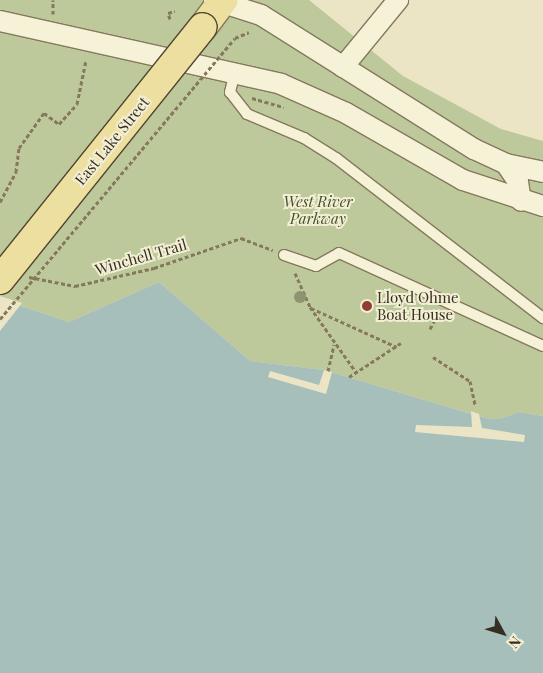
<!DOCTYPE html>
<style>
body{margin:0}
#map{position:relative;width:543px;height:673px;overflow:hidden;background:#ebe5c6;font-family:"Playfair Display",serif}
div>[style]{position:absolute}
.green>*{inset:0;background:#bdc99a}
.water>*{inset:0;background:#a7bfbb}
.pier>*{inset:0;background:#ebe5c6}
.path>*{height:3px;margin-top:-1.5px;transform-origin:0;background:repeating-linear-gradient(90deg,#85785d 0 4px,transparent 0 6.5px)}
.roads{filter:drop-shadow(1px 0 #85785d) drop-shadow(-1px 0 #85785d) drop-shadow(0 1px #85785d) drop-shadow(0 -1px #85785d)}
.service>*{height:10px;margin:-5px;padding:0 5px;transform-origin:5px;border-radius:5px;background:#f6f2d8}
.minor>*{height:20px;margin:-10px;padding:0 10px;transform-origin:10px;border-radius:10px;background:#f6f2d8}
.primary>*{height:28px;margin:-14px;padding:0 14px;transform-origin:14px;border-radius:14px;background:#ecdfa0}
.path-bridge>*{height:3px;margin-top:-1.5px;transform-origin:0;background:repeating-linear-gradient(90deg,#85785d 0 4px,transparent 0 6.5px)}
.bridges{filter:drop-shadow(1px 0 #534631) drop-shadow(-1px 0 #534631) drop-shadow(0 1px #534631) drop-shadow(0 -1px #534631)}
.primary-bridge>*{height:28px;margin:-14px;padding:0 14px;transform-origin:14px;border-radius:14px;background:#ecdfa0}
.trees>*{width:12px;height:12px;margin:-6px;border-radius:50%;background:#8e946f}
.dots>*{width:14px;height:14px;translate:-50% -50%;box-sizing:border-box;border:2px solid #f3efd5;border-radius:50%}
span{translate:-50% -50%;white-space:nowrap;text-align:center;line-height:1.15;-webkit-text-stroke:4px #f3efd5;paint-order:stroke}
.street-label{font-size:15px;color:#362e20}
.park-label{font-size:15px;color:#415128;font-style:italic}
.poi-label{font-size:15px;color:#362e20}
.left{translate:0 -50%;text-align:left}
.north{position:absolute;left:478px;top:608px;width:50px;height:50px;-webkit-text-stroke:4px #f3efd5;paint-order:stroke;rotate:129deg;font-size:14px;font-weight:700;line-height:20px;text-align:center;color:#362e20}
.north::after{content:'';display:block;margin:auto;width:18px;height:22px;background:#362e20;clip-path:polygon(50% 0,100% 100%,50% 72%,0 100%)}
</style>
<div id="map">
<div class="green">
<i style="clip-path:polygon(0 0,309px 0,403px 76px,501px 129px,543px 141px,543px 416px,519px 412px,499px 419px,485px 418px,324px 370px,250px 361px,159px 282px,69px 322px,0 299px)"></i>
</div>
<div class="water">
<i style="clip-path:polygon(159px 282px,250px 361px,324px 370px,485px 418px,499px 419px,519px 412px,543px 416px,543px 673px,0 673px,0 299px,69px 322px)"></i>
</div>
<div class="pier">
<i style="clip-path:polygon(0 296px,22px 303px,0 331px)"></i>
<i style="clip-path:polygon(324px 370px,332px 372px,326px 394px,268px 377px,270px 371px,319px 385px)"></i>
<i style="clip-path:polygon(471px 411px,479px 414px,482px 428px,525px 435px,524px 442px,415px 432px,416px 425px,472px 427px)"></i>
</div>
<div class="path">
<i style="left:53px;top:14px;width:14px;rotate:-90deg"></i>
<i style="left:170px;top:19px;width:6px;rotate:-108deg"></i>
<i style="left:168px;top:13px;width:7px;rotate:-16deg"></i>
<i style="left:235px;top:38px;width:15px;rotate:-23deg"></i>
<i style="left:252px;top:98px;width:33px;rotate:16deg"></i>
<i style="left:0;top:202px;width:34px;rotate:-62deg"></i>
<i style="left:16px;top:172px;width:24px;rotate:-83deg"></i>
<i style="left:19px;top:148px;width:43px;rotate:-54.5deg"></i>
<i style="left:44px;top:113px;width:19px;rotate:36deg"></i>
<i style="left:59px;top:124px;width:27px;rotate:-48deg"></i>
<i style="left:77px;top:104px;width:45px;rotate:-78.4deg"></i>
<i style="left:295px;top:273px;width:37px;rotate:66deg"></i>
<i style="left:310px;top:307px;width:80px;rotate:54.7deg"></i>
<i style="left:29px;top:277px;width:47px;rotate:11.1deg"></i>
<i style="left:75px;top:286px;width:81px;rotate:-12.8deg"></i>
<i style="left:154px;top:268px;width:92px;rotate:-19deg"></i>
<i style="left:241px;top:238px;width:34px;rotate:21deg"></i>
<i style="left:311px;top:308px;width:94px;rotate:24.4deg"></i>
<i style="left:430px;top:329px;width:20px;rotate:-63deg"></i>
<i style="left:433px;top:357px;width:44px;rotate:33deg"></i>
<i style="left:470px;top:381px;width:24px;rotate:78deg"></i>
<i style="left:328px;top:371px;width:27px;rotate:-77deg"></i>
<i style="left:349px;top:377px;width:62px;rotate:-33.2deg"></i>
</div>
<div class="roads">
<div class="service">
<i style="left:235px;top:72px;width:21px;rotate:104deg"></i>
<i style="left:230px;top:92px;width:28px;rotate:52deg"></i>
<i style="left:247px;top:114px;width:62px;rotate:22.8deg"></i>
<i style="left:304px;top:138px;width:38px;rotate:32deg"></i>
<i style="left:336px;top:158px;width:262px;rotate:37.7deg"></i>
<i style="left:284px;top:255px;width:34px;rotate:19deg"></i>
<i style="left:316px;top:266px;width:26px;rotate:-29deg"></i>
<i style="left:339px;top:253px;width:224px;rotate:24.5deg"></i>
</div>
<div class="minor">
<i style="left:214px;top:0;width:49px;rotate:17.7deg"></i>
<i style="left:261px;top:15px;width:252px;rotate:32.2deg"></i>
<i style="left:474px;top:149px;width:35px;rotate:25deg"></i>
<i style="left:506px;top:164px;width:38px;rotate:12deg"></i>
<i style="left:0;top:21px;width:288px;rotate:12.6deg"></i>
<i style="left:281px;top:84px;width:71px;rotate:24deg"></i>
<i style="left:346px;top:113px;width:135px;rotate:29.8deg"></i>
<i style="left:463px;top:180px;width:84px;rotate:18deg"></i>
<i style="left:343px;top:67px;width:87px;rotate:-50.6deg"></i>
<i style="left:506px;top:164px;width:22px;rotate:56deg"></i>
<i style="left:518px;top:182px;width:19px;rotate:81deg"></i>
</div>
<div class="primary">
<i style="left:203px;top:27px;width:34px;rotate:-53deg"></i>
</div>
</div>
<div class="path-bridge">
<i style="left:0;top:319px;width:366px;rotate:-50.1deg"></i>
</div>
<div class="bridges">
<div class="primary-bridge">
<i style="left:0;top:280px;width:324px;rotate:-51.3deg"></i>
</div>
</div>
<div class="trees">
<i style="left:300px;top:297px"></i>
</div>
<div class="dots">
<i style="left:367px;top:306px;background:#903e31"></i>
</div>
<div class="street-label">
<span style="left:112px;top:141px;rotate:-51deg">East Lake Street</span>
<span style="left:141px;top:257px;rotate:-16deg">Winchell Trail</span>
</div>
<div class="park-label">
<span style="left:318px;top:210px">West River<br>Parkway</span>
</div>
<div class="poi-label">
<span class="left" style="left:377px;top:306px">Lloyd Ohme<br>Boat House</span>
</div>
<div class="north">N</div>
</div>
